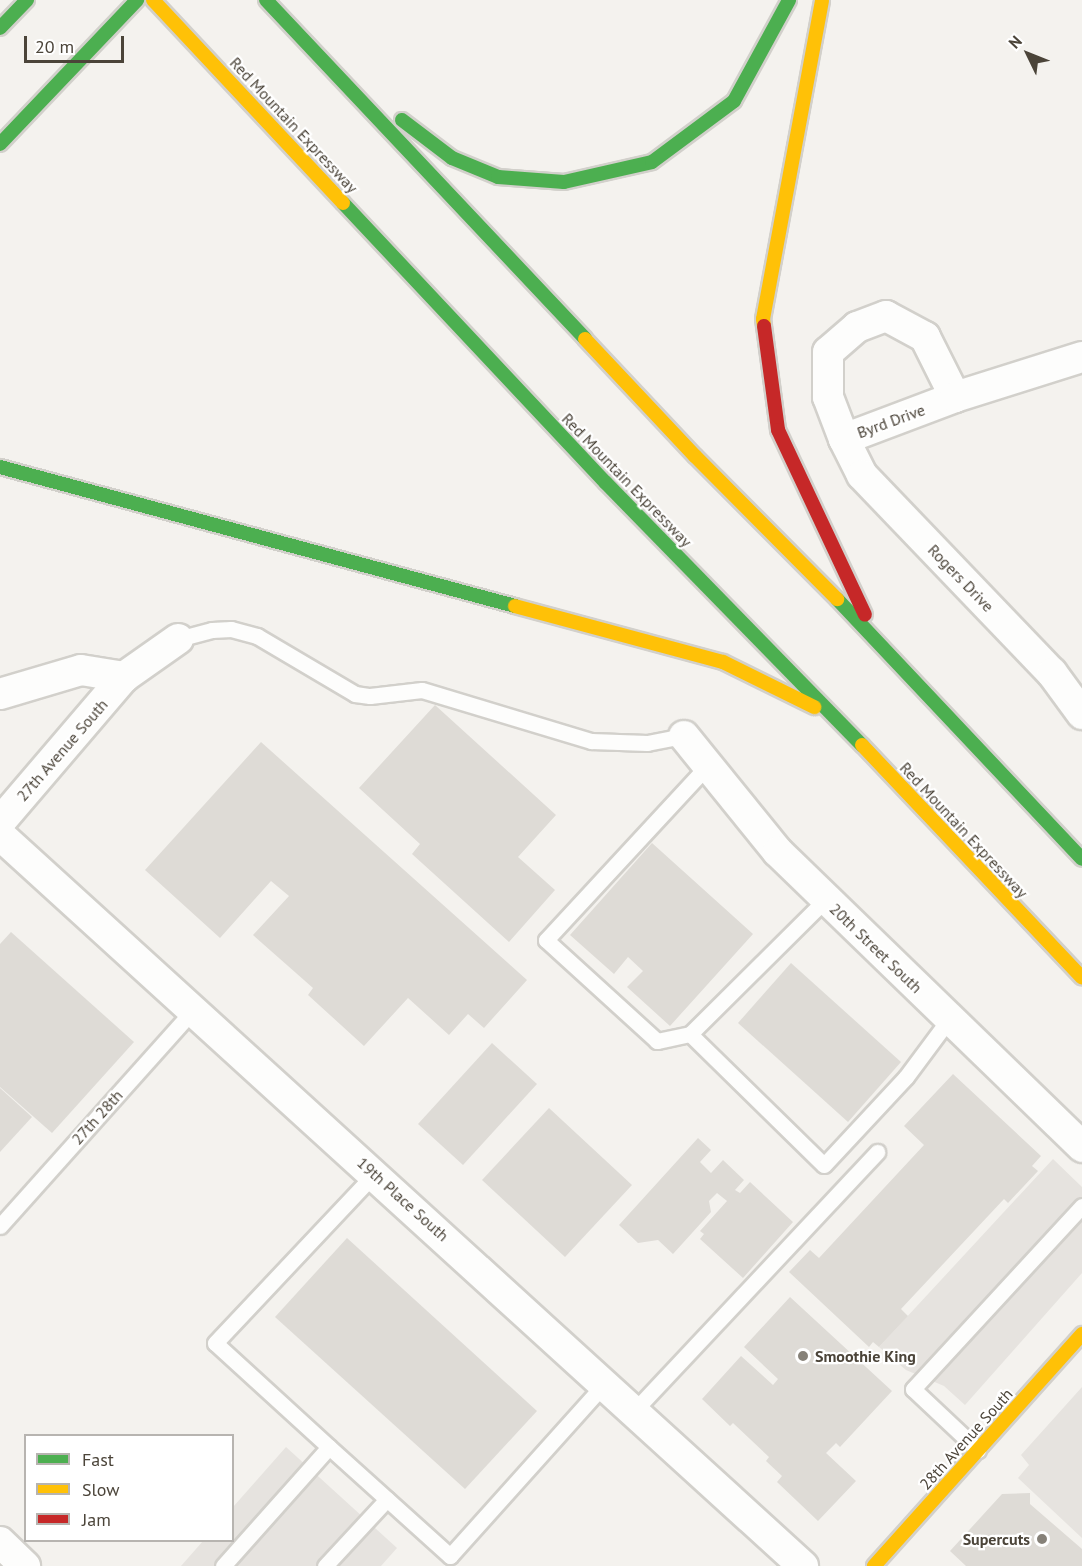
<!DOCTYPE html>
<style>
body{margin:0}
#map{position:relative;width:1082px;height:1566px;overflow:hidden;background:#f4f2ee;font-family:"PT Sans",sans-serif}
div>[style]{position:absolute}
.parking>*{inset:0;background:#e6e3df}
.building>*{inset:0;background:#dedbd6}
.roads{filter:drop-shadow(2px 0 #d2d0cb) drop-shadow(-2px 0 #d2d0cb) drop-shadow(0 2px #d2d0cb) drop-shadow(0 -2px #d2d0cb)}
.lane>*{height:15px;margin:-7.5px;padding:0 7.5px;transform-origin:7.5px;border-radius:7.5px;background:#fdfdfc}
.street>*{height:30px;margin:-15px;padding:0 15px;transform-origin:15px;border-radius:15px;background:#fdfdfc}
.fast>*{height:14px;margin:-7px;padding:0 7px;transform-origin:7px;border-radius:7px;background:#4caf50}
.slow>*{height:14px;margin:-7px;padding:0 7px;transform-origin:7px;border-radius:7px;background:#ffc107}
.jam>*{height:14px;margin:-7px;padding:0 7px;transform-origin:7px;border-radius:7px;background:#c62828}
.dots>*{width:16px;height:16px;translate:-50% -50%;box-sizing:border-box;border:3px solid #fff;border-radius:50%}
span{translate:-50% -50%;white-space:nowrap;text-align:center;line-height:1.15;-webkit-text-stroke:4.5px #fff;paint-order:stroke}
.street-label{font-size:16px;color:#4b4439}
.poi-label{font-size:16px;color:#4b4439;font-weight:700}
.left{translate:0 -50%;text-align:left}
.right{translate:-100% -50%;text-align:right}
.legend{position:absolute;left:24px;top:1434px;width:210px;height:108px;box-sizing:border-box;background:#fff;border:2px solid #b7b4b0;margin:0;padding:8px 10px;list-style:none;font-size:18px;color:#4b4439}
.legend li{display:flex;align-items:center;gap:12px;height:30px}
.legend b{width:30px;border:2px solid #b7b4b0}
.north{position:absolute;left:998px;top:24px;width:60px;height:60px;-webkit-text-stroke:4px #fff;paint-order:stroke;rotate:313deg;font-size:16px;font-weight:700;line-height:24px;text-align:center;color:#4b4439}
.north::after{content:'';display:block;margin:auto;width:21px;height:27px;background:#4b4439;clip-path:polygon(50% 0,100% 100%,50% 72%,0 100%)}
.scale{position:absolute;left:24px;top:36px;width:100px;height:27px;box-sizing:border-box;border:3px solid #4b4439;border-top:0;padding-left:8px;font-size:18px;line-height:21px;white-space:nowrap;color:#4b4439;-webkit-text-stroke:4px #fff;paint-order:stroke}
</style>
<div id="map">
<div class="parking">
<i style="clip-path:polygon(1053px 1159px,1082px 1187px,1082px 1273px,965px 1405px,944px 1386px,906px 1370px,879px 1347px)"></i>
<i style="clip-path:polygon(1082px 1387px,1082px 1538px,1018px 1478px,1029px 1465px,1021px 1455px)"></i>
<i style="clip-path:polygon(286px 1447px,397px 1548px,381px 1566px,181px 1566px,203px 1541px,232px 1540px,233px 1507px)"></i>
</div>
<div class="building">
<i style="clip-path:polygon(435px 705px,556px 815px,518px 857px,555px 890px,509px 942px,412px 854px,420px 844px,359px 788px)"></i>
<i style="clip-path:polygon(261px 742px,527px 980px,484px 1028px,468px 1014px,449px 1035px,408px 998px,364px 1046px,308px 995px,313px 988px,253px 935px,289px 896px,271px 881px,220px 938px,145px 870px)"></i>
<i style="clip-path:polygon(652px 843px,753px 934px,670px 1026px,627px 987px,643px 971px,628px 957px,614px 974px,570px 935px)"></i>
<i style="clip-path:polygon(11px 932px,134px 1042px,52px 1133px,0 1087px,0 944px)"></i>
<i style="clip-path:polygon(791px 963px,901px 1062px,848px 1122px,738px 1023px)"></i>
<i style="clip-path:polygon(492px 1043px,537px 1084px,463px 1165px,418px 1124px)"></i>
<i style="clip-path:polygon(953px 1074px,1041px 1156px,1032px 1166px,1038px 1171px,1008px 1203px,1004px 1199px,901px 1309px,908px 1316px,879px 1347px,873px 1342px,869px 1347px,789px 1272px,810px 1250px,819px 1258px,924px 1145px,904px 1126px)"></i>
<i style="clip-path:polygon(0 1088px,32px 1117px,0 1152px)"></i>
<i style="clip-path:polygon(549px 1108px,632px 1185px,565px 1257px,482px 1180px)"></i>
<i style="clip-path:polygon(698px 1138px,711px 1150px,700px 1162px,711px 1173px,723px 1160px,744px 1180px,735px 1190px,740px 1193px,750px 1182px,793px 1222px,743px 1278px,700px 1239px,704px 1234px,700px 1231px,727px 1201px,717px 1193px,709px 1201px,711px 1212px,673px 1254px,658px 1240px,638px 1243px,619px 1225px)"></i>
<i style="clip-path:polygon(347px 1238px,537px 1411px,465px 1489px,275px 1317px)"></i>
<i style="clip-path:polygon(790px 1297px,892px 1391px,840px 1447px,836px 1443px,826px 1453px,856px 1481px,818px 1521px,777px 1482px,782px 1476px,766px 1461px,769px 1457px,733px 1423px,730px 1426px,702px 1399px,741px 1356px,773px 1385px,778px 1379px,744px 1347px)"></i>
<i style="clip-path:polygon(1030px 1493px,1030px 1504px,1082px 1549px,1082px 1566px,966px 1566px,950px 1551px,1002px 1494px)"></i>
</div>
<div class="roads">
<div class="lane">
<i style="left:178px;top:639px;width:35px;rotate:-15deg"></i>
<i style="left:212px;top:630px;width:19px;rotate:-3deg"></i>
<i style="left:231px;top:629px;width:27px;rotate:15deg"></i>
<i style="left:257px;top:636px;width:114px;rotate:30.6deg"></i>
<i style="left:355px;top:694px;width:15px;rotate:8deg"></i>
<i style="left:370px;top:696px;width:52px;rotate:-6.6deg"></i>
<i style="left:422px;top:690px;width:177px;rotate:16.8deg"></i>
<i style="left:591px;top:741px;width:56px;rotate:2deg"></i>
<i style="left:647px;top:743px;width:38px;rotate:-11deg"></i>
<i style="left:826px;top:899px;width:192px;rotate:135.2deg"></i>
<i style="left:690px;top:1034px;width:187px;rotate:44.4deg"></i>
<i style="left:824px;top:1165px;width:120px;rotate:-47deg"></i>
<i style="left:906px;top:1077px;width:72px;rotate:-53.4deg"></i>
<i style="left:690px;top:1034px;width:34px;rotate:168deg"></i>
<i style="left:657px;top:1041px;width:150px;rotate:-137.7deg"></i>
<i style="left:546px;top:940px;width:238px;rotate:-47.2deg"></i>
<i style="left:0;top:1226px;width:291px;rotate:-48.2deg"></i>
<i style="left:635px;top:1410px;width:354px;rotate:-46.8deg"></i>
<i style="left:329px;top:1447px;width:154px;rotate:-137.6deg"></i>
<i style="left:215px;top:1343px;width:233px;rotate:-46.7deg"></i>
<i style="left:978px;top:1450px;width:89px;rotate:-136.8deg"></i>
<i style="left:913px;top:1389px;width:249px;rotate:-47.3deg"></i>
<i style="left:223px;top:1566px;width:159px;rotate:-48.3deg"></i>
<i style="left:329px;top:1447px;width:163px;rotate:42deg"></i>
<i style="left:450px;top:1556px;width:232px;rotate:-48.1deg"></i>
<i style="left:325px;top:1566px;width:91px;rotate:-47.2deg"></i>
</div>
<div class="street">
<i style="left:955px;top:397px;width:67px;rotate:-116.6deg"></i>
<i style="left:925px;top:337px;width:44px;rotate:-151.7deg"></i>
<i style="left:886px;top:316px;width:31px;rotate:159deg"></i>
<i style="left:857px;top:327px;width:38px;rotate:139deg"></i>
<i style="left:828px;top:352px;width:45px;rotate:90deg"></i>
<i style="left:828px;top:397px;width:45px;rotate:69.1deg"></i>
<i style="left:844px;top:439px;width:40px;rotate:63.4deg"></i>
<i style="left:862px;top:475px;width:274px;rotate:46.2deg"></i>
<i style="left:1052px;top:673px;width:51px;rotate:53.8deg"></i>
<i style="left:844px;top:439px;width:119px;rotate:-20.7deg"></i>
<i style="left:955px;top:397px;width:133px;rotate:-17.5deg"></i>
<i style="left:0;top:694px;width:84px;rotate:-16.5deg"></i>
<i style="left:81px;top:670px;width:44px;rotate:9.2deg"></i>
<i style="left:124px;top:677px;width:66px;rotate:-35.1deg"></i>
<i style="left:684px;top:736px;width:149px;rotate:51deg"></i>
<i style="left:778px;top:852px;width:424px;rotate:44.1deg"></i>
<i style="left:0;top:822px;width:191px;rotate:-49.5deg"></i>
<i style="left:0;top:835px;width:1086px;rotate:42.31deg"></i>
<i style="left:0;top:1542px;width:35px;rotate:44deg"></i>
</div>
<div class="fast">
<i style="left:266px;top:0;width:465px;rotate:46.7deg"></i>
<i style="left:0;top:28px;width:39px;rotate:-46deg"></i>
<i style="left:402px;top:120px;width:63px;rotate:37.2deg"></i>
<i style="left:452px;top:158px;width:50px;rotate:22.4deg"></i>
<i style="left:498px;top:177px;width:66px;rotate:4.3deg"></i>
<i style="left:564px;top:182px;width:90px;rotate:-12.8deg"></i>
<i style="left:652px;top:162px;width:102px;rotate:-36.6deg"></i>
<i style="left:734px;top:101px;width:115px;rotate:-61.4deg"></i>
<i style="left:0;top:144px;width:199px;rotate:-46.4deg"></i>
<i style="left:343px;top:203px;width:384px;rotate:46.8deg"></i>
<i style="left:606px;top:483px;width:366px;rotate:45.7deg"></i>
<i style="left:0;top:467px;width:533px;rotate:15.1deg"></i>
<i style="left:837px;top:599px;width:357px;rotate:46.7deg"></i>
</div>
<div class="slow">
<i style="left:153px;top:0;width:278px;rotate:46.9deg"></i>
<i style="left:764px;top:326px;width:7px;rotate:-98deg"></i>
<i style="left:763px;top:319px;width:324px;rotate:-79.5deg"></i>
<i style="left:585px;top:339px;width:161px;rotate:46.8deg"></i>
<i style="left:695px;top:456px;width:202px;rotate:45.2deg"></i>
<i style="left:515px;top:606px;width:215px;rotate:15.1deg"></i>
<i style="left:723px;top:662px;width:102px;rotate:26.3deg"></i>
<i style="left:862px;top:745px;width:320px;rotate:46.6deg"></i>
<i style="left:874px;top:1566px;width:312px;rotate:-48.1deg"></i>
</div>
<div class="jam">
<i style="left:764px;top:326px;width:105px;rotate:82.3deg"></i>
<i style="left:778px;top:430px;width:204px;rotate:64.8deg"></i>
</div>
</div>
<div class="dots">
<i style="left:803px;top:1356px;background:#868178"></i>
<i style="left:1042px;top:1539px;background:#868178"></i>
</div>
<div class="street-label">
<span style="left:294px;top:125px;rotate:47deg">Red Mountain Expressway</span>
<span style="left:891px;top:421px;rotate:-20deg">Byrd Drive</span>
<span style="left:627px;top:480px;rotate:46deg">Red Mountain Expressway</span>
<span style="left:961px;top:578px;rotate:46deg">Rogers Drive</span>
<span style="left:62px;top:750px;rotate:-49deg">27th Avenue South</span>
<span style="left:964px;top:830px;rotate:47deg">Red Mountain Expressway</span>
<span style="left:876px;top:948px;rotate:44deg">20th Street South</span>
<span style="left:97px;top:1117px;rotate:-48deg">27th 28th</span>
<span style="left:403px;top:1199px;rotate:42deg">19th Place South</span>
<span style="left:966px;top:1439px;rotate:-48deg">28th Avenue South</span>
</div>
<div class="poi-label">
<span class="left" style="left:815px;top:1356px">Smoothie King</span>
<span class="right" style="left:1030px;top:1539px">Supercuts</span>
</div>
<ul class="legend">
<li><b style="height:8px;background:#4caf50"></b>Fast</li>
<li><b style="height:8px;background:#ffc107"></b>Slow</li>
<li><b style="height:8px;background:#c62828"></b>Jam</li>
</ul>
<div class="north">N</div>
<div class="scale">20 m</div>
</div>
